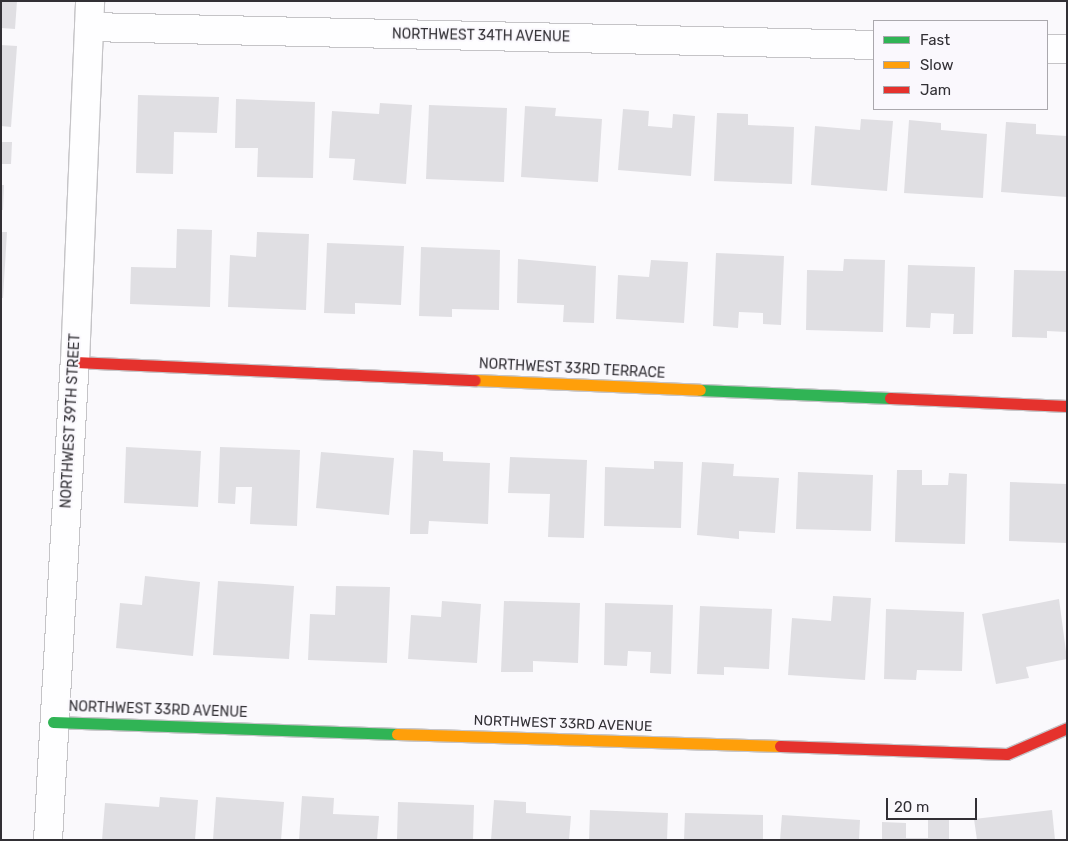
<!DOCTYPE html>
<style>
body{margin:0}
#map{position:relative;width:1068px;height:841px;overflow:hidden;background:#faf9fc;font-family:Rubik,sans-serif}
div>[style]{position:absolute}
.building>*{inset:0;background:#e0dfe3}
.roads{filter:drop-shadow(1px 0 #c5c4c7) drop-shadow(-1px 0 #c5c4c7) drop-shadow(0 1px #c5c4c7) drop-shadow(0 -1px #c5c4c7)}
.street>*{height:28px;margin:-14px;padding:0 14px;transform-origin:14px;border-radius:14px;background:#fefeff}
.fast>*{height:11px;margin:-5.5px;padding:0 5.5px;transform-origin:5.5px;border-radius:5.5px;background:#30b455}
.slow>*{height:11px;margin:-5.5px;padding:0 5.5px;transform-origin:5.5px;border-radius:5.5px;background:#ff9f0a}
.jam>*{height:11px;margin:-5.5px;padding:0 5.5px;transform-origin:5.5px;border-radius:5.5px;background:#e5322d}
span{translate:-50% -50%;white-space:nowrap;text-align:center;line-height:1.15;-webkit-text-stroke:4px #faf8fd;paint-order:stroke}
.street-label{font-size:14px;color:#323035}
.frame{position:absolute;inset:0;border:2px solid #323035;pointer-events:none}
.legend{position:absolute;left:873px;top:20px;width:175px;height:90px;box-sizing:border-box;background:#faf8fd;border:1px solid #aaa8ad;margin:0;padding:6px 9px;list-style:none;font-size:15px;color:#323035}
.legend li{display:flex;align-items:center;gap:10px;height:25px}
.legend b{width:25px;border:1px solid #aaa8ad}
.scale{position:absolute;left:886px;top:798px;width:91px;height:22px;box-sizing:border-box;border:2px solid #323035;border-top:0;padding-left:6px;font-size:15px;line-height:18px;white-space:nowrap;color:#323035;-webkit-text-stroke:4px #faf8fd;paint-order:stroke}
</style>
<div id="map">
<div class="building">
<i style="clip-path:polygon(1px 1px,17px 1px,15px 29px,1px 28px)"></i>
<i style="clip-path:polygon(1px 45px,17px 46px,11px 127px,1px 126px)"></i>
<i style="clip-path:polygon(138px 95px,219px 97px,217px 133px,174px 132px,173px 174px,136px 173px)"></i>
<i style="clip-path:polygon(236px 99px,315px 102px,313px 178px,257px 177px,258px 148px,235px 148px)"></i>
<i style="clip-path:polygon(380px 103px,412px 105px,406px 184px,353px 180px,355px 159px,329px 158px,332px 111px,379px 114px)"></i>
<i style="clip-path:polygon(429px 105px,507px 108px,504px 182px,426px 179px)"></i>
<i style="clip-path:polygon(525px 106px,556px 108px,555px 116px,602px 119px,598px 182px,521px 177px)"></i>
<i style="clip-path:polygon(623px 109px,649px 111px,648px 126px,672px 128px,673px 114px,695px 116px,691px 176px,618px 170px)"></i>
<i style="clip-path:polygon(717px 113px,748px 114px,748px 125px,794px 127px,792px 184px,714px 181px)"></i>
<i style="clip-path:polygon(861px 119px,893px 121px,887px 191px,811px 185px,815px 126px,860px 130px)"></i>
<i style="clip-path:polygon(909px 120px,941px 123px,941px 130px,987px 134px,983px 198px,904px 193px)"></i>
<i style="clip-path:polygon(1006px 122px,1036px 124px,1036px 134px,1067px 136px,1067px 197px,1001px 192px)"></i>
<i style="clip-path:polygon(1px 142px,12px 142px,11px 164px,1px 164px)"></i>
<i style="clip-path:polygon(1px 185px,4px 185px,3px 210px,1px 210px)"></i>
<i style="clip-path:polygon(177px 229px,212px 230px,210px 307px,130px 304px,131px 267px,176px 268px)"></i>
<i style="clip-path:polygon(1px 232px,7px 232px,3px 298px,1px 298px)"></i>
<i style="clip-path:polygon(257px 232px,309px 234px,306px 310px,228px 307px,230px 255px,256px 257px)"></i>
<i style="clip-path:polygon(327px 243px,404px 246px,401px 305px,355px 303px,355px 314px,324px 313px)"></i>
<i style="clip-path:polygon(421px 247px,500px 250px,499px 310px,452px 309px,452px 317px,419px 316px)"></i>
<i style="clip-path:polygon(716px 253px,784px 256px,781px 325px,763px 324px,763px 313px,739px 312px,738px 328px,713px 326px)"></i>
<i style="clip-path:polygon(518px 259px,596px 266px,594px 323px,563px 322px,564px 305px,517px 303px)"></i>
<i style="clip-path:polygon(844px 259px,885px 260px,883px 332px,806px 330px,807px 270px,843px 271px)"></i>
<i style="clip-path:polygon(651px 260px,688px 262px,684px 323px,616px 319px,618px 275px,649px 277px)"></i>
<i style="clip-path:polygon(908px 265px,975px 267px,973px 334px,953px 334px,954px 314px,931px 313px,930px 328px,906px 327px)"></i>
<i style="clip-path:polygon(1014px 270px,1067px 271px,1067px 332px,1047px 331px,1047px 338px,1012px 337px)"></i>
<i style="clip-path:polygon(126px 447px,201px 451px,198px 507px,124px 503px)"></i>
<i style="clip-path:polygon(220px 447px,300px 450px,297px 526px,250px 524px,252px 487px,236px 487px,235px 504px,218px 503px)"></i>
<i style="clip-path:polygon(413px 450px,443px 452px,443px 461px,490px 463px,488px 524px,429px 521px,428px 534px,410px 534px)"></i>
<i style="clip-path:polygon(321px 452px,394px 458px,389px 515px,316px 508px)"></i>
<i style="clip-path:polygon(510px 457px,587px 460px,584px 538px,548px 537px,550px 494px,508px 493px)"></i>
<i style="clip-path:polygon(654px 461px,683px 462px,681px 528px,604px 526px,605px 467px,654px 469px)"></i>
<i style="clip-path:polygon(702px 462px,734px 464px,733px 476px,779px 478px,775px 533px,739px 531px,739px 539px,697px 535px)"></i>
<i style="clip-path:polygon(897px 470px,922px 470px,922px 485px,948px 485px,949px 473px,967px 474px,965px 544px,895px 542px)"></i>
<i style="clip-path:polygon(798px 472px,873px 475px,871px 531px,796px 529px)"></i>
<i style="clip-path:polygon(1010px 482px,1067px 484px,1067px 543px,1009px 541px)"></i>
<i style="clip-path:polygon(145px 576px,200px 582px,193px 656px,116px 648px,120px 603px,142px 605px)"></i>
<i style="clip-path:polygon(218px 581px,294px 586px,289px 659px,213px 655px)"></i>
<i style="clip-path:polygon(336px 586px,390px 587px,387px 663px,308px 660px,310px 614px,335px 615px)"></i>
<i style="clip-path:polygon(833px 596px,871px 598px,865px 680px,788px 675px,792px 618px,831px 621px)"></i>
<i style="clip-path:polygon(1059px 599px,1067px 659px,1026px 667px,1029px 678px,996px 684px,982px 614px)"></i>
<i style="clip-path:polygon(442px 601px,481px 604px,477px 663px,408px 659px,411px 615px,441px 617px)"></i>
<i style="clip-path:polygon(504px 601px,580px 603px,578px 663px,533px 661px,533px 672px,501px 672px)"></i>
<i style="clip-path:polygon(605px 603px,673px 605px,671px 674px,650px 673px,651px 652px,628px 651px,627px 666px,604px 665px)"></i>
<i style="clip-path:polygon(700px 606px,772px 609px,769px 669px,724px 667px,724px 675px,697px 674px)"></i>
<i style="clip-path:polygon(886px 609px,964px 612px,962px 671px,917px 670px,916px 680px,884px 679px)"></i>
<i style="clip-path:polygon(302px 796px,334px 798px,333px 814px,379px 816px,377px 840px,299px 840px)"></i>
<i style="clip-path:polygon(160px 797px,198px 800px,195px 840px,102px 840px,105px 803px,159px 807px)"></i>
<i style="clip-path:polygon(216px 797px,284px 802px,281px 840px,213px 840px)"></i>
<i style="clip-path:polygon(494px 800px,526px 802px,526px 813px,571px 816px,569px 840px,491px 840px)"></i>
<i style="clip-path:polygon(398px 802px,474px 805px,473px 840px,397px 839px)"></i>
<i style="clip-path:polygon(590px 810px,668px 813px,667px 840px,589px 840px)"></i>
<i style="clip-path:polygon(1052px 810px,1055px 840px,977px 840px,974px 819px)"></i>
<i style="clip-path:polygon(685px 813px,763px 815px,763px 840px,684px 840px)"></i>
<i style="clip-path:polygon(782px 815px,860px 820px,859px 840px,780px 840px)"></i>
<i style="clip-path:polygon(928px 818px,949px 818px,949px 840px,882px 840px,882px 822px,906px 823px,906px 838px,928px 838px)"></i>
</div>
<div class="roads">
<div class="street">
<i style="left:89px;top:27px;width:785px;rotate:1.31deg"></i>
<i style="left:1047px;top:49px;width:20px"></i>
<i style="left:48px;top:840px;width:479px;rotate:-86.8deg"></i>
<i style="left:75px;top:362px;width:361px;rotate:-87.6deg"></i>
</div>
<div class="fast">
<i style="left:700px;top:390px;width:190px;rotate:2.4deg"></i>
<i style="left:53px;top:722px;width:344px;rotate:2deg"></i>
</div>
<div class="slow">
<i style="left:475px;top:380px;width:225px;rotate:2.5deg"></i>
<i style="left:397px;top:734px;width:383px;rotate:1.8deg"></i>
</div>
<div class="jam">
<i style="left:75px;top:362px;width:400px;rotate:2.6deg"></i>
<i style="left:890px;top:398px;width:177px;rotate:2.6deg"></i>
<i style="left:780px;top:746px;width:227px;rotate:2deg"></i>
<i style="left:1007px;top:754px;width:65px;rotate:-23.4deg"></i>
</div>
</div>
<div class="street-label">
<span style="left:481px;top:36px;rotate:1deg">NORTHWEST 34TH AVENUE</span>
<span style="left:572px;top:369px;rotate:3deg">NORTHWEST 33RD TERRACE</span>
<span style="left:71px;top:421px;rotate:-87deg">NORTHWEST 39TH STREET</span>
<span style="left:158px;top:710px;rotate:2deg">NORTHWEST 33RD AVENUE</span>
<span style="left:563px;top:724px;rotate:2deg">NORTHWEST 33RD AVENUE</span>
</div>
<div class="frame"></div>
<ul class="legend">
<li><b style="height:6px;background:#30b455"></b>Fast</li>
<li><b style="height:6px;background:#ff9f0a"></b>Slow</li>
<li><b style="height:6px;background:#e5322d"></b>Jam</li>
</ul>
<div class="scale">20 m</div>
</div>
